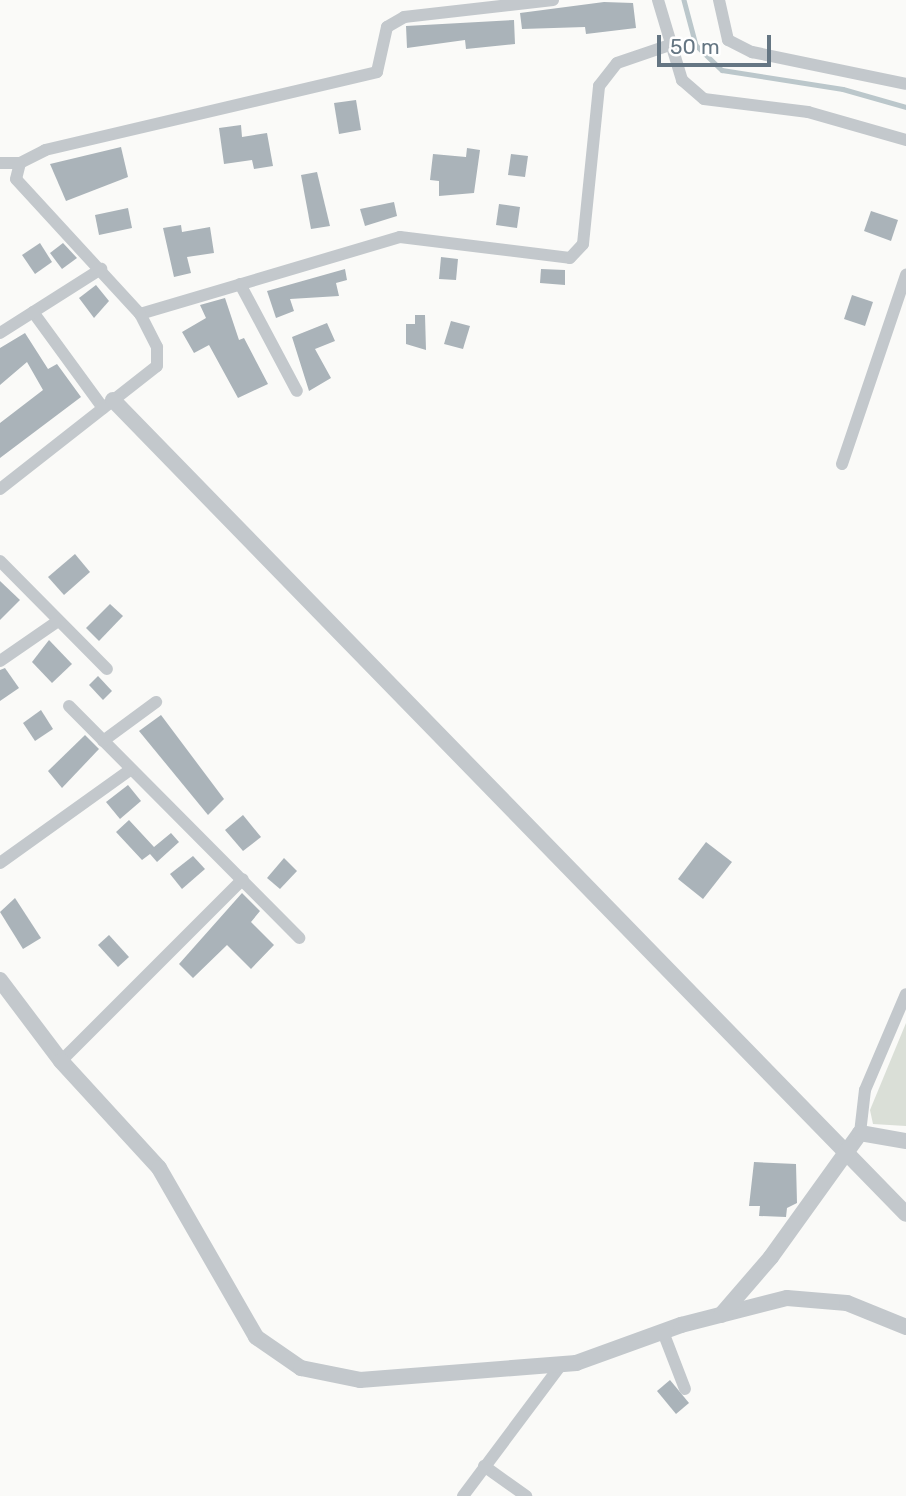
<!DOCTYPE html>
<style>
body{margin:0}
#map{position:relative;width:906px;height:1496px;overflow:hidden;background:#fafaf8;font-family:Rubik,sans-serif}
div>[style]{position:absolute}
.green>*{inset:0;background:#dadfd7}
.stream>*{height:4.5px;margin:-2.25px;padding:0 2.25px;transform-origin:2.25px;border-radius:2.25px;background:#bbc7cb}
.building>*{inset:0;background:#aab3b9}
.minor>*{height:12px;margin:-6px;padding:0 6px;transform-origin:6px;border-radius:6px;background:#c3c8cc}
.tertiary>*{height:16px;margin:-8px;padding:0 8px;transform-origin:8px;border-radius:8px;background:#c3c8cc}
span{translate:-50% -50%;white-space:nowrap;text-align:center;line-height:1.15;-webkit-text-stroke:7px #fff;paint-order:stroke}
.scale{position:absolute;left:657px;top:35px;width:114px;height:32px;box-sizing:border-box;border:4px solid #657683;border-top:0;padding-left:9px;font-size:21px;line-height:24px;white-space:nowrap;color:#657683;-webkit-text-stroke:5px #fff;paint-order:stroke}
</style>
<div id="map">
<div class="green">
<i style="clip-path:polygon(906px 1023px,906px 1126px,873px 1124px,870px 1110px)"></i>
</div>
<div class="stream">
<i style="left:684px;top:0;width:47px;rotate:75.1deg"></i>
<i style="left:696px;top:45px;width:36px;rotate:44deg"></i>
<i style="left:722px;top:70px;width:122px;rotate:8.9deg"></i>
<i style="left:843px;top:89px;width:66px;rotate:15.9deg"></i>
</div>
<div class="building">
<i style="clip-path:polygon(604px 2px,633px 3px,636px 28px,586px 34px,585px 27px,522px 29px,520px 13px)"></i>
<i style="clip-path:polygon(514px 20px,515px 44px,466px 49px,465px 40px,407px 48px,406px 26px)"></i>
<i style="clip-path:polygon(356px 100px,361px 130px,339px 134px,334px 103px)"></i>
<i style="clip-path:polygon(241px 125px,242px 137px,267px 133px,273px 166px,254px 169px,252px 160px,224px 164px,219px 128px)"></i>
<i style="clip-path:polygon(121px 147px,128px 177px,66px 201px,50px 164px)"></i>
<i style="clip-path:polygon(467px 148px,480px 150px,474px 193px,439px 196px,439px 181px,430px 180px,433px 154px,466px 157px)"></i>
<i style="clip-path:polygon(511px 154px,528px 156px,525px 177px,508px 175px)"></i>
<i style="clip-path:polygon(317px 172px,330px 226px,311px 229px,301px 175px)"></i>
<i style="clip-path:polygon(394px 202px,397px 216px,365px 226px,360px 209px)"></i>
<i style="clip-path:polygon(499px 204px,520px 207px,517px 228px,496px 225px)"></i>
<i style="clip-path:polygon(128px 208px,132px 228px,99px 235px,95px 215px)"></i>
<i style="clip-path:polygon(871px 211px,898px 220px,891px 241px,864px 231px)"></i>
<i style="clip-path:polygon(181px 225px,182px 232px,210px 227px,214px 253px,187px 257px,191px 273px,174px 277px,163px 228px)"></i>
<i style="clip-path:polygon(40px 243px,52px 262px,35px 274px,22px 255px)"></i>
<i style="clip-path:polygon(63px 243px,77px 258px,62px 269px,50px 253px)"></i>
<i style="clip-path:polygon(441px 257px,458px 259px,456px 280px,439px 279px)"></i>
<i style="clip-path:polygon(345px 269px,347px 280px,336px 283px,339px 296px,290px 299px,294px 311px,276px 318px,267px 291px)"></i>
<i style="clip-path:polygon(541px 269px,565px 270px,565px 285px,540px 283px)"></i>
<i style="clip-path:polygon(96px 285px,109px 301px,94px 318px,79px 298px)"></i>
<i style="clip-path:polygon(852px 295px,873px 302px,865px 326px,844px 319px)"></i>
<i style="clip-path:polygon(225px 298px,239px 340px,244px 338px,268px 384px,238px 398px,209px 345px,194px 353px,182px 332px,206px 318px,200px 305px)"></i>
<i style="clip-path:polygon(415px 315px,425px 315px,426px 350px,406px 344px,406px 324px,415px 324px)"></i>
<i style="clip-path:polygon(451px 321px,470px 326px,463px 349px,444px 344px)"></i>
<i style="clip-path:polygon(327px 323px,335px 341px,315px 349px,331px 378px,309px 391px,292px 337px)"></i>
<i style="clip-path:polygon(25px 333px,48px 369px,57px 364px,81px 397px,0 458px,0 423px,43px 390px,27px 362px,0 385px,0 348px)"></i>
<i style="clip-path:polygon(75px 554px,90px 572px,64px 595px,48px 577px)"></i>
<i style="clip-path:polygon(0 581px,20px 600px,0 620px)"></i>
<i style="clip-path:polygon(110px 604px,123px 616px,99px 641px,86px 628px)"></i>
<i style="clip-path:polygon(49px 640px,72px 664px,52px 683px,32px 662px)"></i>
<i style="clip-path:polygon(5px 668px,19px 688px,0 701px,0 670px)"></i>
<i style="clip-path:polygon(98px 676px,112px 691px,103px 700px,89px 685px)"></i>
<i style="clip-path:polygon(41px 710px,53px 729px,35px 741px,23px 723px)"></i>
<i style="clip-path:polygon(161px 715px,224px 799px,208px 815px,139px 731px)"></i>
<i style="clip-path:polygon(85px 735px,99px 749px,62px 788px,48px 771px)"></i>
<i style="clip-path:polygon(128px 785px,141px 801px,120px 819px,106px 802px)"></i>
<i style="clip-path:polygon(243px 815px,261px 837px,243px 851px,225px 830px)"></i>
<i style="clip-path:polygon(129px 820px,154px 847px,171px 833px,179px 842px,157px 862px,150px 854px,142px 860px,116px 832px)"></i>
<i style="clip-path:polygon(706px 842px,732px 862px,703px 899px,678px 879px)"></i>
<i style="clip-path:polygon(193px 856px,205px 869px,182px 889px,170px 874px)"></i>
<i style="clip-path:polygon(284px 858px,297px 871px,280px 889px,267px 878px)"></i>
<i style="clip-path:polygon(242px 893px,260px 911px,251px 922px,274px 945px,251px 969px,227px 945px,193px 978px,179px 964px)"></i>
<i style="clip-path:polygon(15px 898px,41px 938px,23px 949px,0 912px)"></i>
<i style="clip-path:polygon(109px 935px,129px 957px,118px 967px,98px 945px)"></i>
<i style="clip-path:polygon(754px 1162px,796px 1164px,797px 1203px,787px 1208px,786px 1217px,759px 1216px,760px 1206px,749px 1206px)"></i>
<i style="clip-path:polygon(670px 1380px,689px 1403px,676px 1414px,657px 1391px)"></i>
</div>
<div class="minor">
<i style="left:658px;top:0;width:84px;rotate:73.3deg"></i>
<i style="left:682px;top:80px;width:29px;rotate:41deg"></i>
<i style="left:704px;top:99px;width:105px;rotate:7.1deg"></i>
<i style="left:808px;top:112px;width:102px;rotate:15.9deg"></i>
<i style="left:719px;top:0;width:41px;rotate:77.3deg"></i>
<i style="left:728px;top:40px;width:27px;rotate:27deg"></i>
<i style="left:752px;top:52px;width:157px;rotate:11.7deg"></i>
<i style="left:0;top:163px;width:20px"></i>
<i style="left:240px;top:284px;width:121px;rotate:62deg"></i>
<i style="left:33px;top:312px;width:119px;rotate:53.9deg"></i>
<i style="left:140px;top:314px;width:271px;rotate:-16.5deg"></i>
<i style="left:400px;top:237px;width:171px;rotate:7deg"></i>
<i style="left:570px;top:258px;width:19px;rotate:-47deg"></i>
<i style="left:583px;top:244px;width:159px;rotate:-84.2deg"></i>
<i style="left:599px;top:86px;width:29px;rotate:-52deg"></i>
<i style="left:617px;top:63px;width:53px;rotate:-18.8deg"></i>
<i style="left:0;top:333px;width:120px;rotate:-32.4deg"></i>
<i style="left:842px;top:464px;width:200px;rotate:-71.3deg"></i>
<i style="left:0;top:489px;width:199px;rotate:-38.1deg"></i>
<i style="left:157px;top:366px;width:19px;rotate:-90deg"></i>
<i style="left:157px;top:347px;width:37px;rotate:-117deg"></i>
<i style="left:140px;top:314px;width:183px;rotate:-132.6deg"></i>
<i style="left:16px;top:179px;width:16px;rotate:-76deg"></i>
<i style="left:20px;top:163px;width:28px;rotate:-27deg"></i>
<i style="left:45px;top:150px;width:341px;rotate:-13.2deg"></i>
<i style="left:377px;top:72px;width:46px;rotate:-77.5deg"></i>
<i style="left:387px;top:27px;width:20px;rotate:-30deg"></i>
<i style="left:404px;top:17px;width:150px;rotate:-6.5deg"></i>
<i style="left:0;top:561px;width:152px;rotate:45.3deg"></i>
<i style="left:0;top:661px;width:67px;rotate:-34.6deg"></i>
<i style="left:69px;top:706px;width:327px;rotate:45.2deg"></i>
<i style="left:103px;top:741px;width:66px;rotate:-36.3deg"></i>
<i style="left:0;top:863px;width:160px;rotate:-35.6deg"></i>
<i style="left:61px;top:1061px;width:257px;rotate:-45deg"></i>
<i style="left:860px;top:1133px;width:43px;rotate:-83.4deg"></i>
<i style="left:865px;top:1090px;width:104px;rotate:-66.9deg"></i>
<i style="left:663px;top:1332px;width:61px;rotate:68.9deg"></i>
<i style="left:484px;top:1466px;width:52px;rotate:35.5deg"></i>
<i style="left:463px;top:1496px;width:164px;rotate:-53.2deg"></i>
</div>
<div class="tertiary">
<i style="left:113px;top:400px;width:1136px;rotate:45.75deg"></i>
<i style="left:0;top:980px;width:101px;rotate:53deg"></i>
<i style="left:61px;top:1061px;width:145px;rotate:47.5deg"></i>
<i style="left:159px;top:1168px;width:195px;rotate:60.1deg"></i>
<i style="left:256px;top:1337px;width:55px;rotate:34.6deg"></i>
<i style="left:301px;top:1368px;width:60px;rotate:11.5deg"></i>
<i style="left:360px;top:1380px;width:217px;rotate:-4.5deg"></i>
<i style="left:576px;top:1363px;width:112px;rotate:-19.9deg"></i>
<i style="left:681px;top:1325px;width:109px;rotate:-14.3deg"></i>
<i style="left:787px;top:1298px;width:60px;rotate:4.8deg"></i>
<i style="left:847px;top:1303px;width:64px;rotate:22.1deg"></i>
<i style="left:721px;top:1315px;width:77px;rotate:-49.2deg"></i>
<i style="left:771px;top:1257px;width:153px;rotate:-54.3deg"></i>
<i style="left:860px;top:1133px;width:47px;rotate:9.9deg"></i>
</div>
<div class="scale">50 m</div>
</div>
